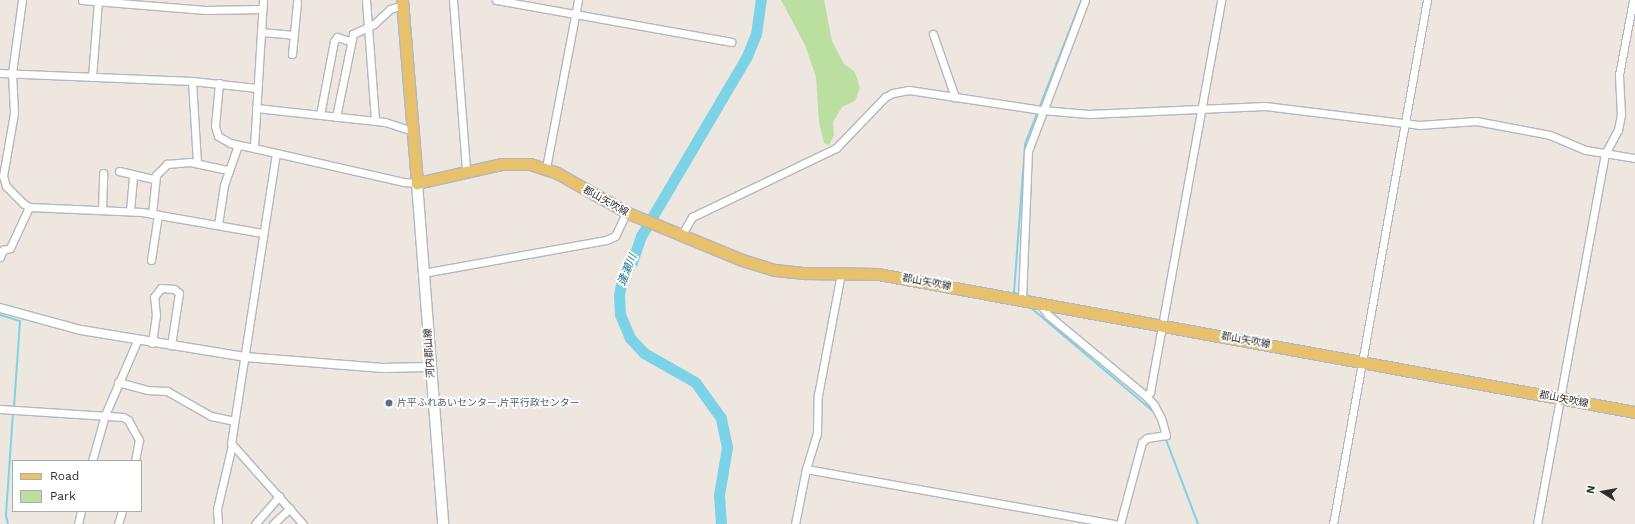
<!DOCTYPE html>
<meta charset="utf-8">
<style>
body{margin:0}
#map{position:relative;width:1635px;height:524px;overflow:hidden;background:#ede7e0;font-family:"Work Sans","Noto Sans JP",sans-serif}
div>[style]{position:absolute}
.green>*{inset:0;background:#bbdfa1}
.stream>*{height:2px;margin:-1px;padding:0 1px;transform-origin:1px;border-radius:1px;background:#7cd2e7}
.river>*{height:11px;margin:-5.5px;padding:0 5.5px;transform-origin:5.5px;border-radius:5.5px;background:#7cd2e7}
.roads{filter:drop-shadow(1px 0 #b4b7bf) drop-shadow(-1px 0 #b4b7bf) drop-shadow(0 1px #b4b7bf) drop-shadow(0 -1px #b4b7bf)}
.minor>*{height:7px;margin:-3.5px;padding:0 3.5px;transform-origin:3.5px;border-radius:3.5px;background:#fff}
.tertiary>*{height:8px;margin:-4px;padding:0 4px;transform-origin:4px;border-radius:4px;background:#fff}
.secondary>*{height:10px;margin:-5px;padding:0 5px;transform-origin:5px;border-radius:5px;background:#fff}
.primary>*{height:11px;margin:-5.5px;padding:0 5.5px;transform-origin:5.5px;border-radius:5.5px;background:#e7c16b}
.dots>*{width:11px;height:11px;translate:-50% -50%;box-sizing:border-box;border:2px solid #fff;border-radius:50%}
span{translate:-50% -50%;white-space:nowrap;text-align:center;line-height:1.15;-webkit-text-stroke:3.5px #fff;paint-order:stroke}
.street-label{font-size:10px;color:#2d2d2d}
.service-label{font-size:10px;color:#4e5e75}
.left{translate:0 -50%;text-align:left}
.water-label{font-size:11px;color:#177496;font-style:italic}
.legend{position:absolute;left:12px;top:460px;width:130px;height:52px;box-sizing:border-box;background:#fff;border:1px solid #ababab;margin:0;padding:5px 7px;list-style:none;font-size:12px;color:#2d2d2d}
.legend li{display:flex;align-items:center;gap:8px;height:20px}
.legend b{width:20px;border:1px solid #ababab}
.north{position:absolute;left:1583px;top:472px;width:40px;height:40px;-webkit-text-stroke:3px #fff;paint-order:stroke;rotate:281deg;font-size:11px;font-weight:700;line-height:16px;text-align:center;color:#2d2d2d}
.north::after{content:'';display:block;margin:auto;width:14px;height:18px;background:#2d2d2d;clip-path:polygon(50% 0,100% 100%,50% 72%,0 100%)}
</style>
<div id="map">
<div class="green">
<i style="clip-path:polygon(781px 0,824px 0,832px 41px,844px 64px,855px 72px,860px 88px,855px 101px,842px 107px,833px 122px,834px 135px,829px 145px,824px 143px,819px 122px,816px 77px,805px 45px)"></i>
</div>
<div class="stream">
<i style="left:1017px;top:294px;width:4px;rotate:-146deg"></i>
<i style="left:1014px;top:292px;width:148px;rotate:-85.7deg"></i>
<i style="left:1025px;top:144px;width:154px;rotate:-68.6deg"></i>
<i style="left:1030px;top:307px;width:164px;rotate:40.3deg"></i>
<i style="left:0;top:315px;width:21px;rotate:17deg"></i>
<i style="left:20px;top:321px;width:86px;rotate:94deg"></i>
<i style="left:1165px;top:437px;width:93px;rotate:69.2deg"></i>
<i style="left:8px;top:524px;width:9px;rotate:-103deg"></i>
<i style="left:6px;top:515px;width:103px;rotate:-86.1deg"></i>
</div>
<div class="river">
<i style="left:721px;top:524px;width:29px;rotate:-94deg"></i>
<i style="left:719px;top:495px;width:49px;rotate:-80.5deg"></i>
<i style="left:727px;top:447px;width:30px;rotate:-102deg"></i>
<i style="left:721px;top:418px;width:44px;rotate:-125.8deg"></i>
<i style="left:695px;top:382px;width:59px;rotate:-150.4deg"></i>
<i style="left:644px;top:353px;width:21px;rotate:-133deg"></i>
<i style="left:630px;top:338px;width:26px;rotate:-113deg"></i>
<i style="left:620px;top:314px;width:19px;rotate:-93deg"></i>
<i style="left:619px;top:295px;width:16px;rotate:-79deg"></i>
<i style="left:622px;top:279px;width:20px;rotate:-60deg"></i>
<i style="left:632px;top:262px;width:28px;rotate:-71deg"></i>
<i style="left:641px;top:236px;width:209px;rotate:-59.5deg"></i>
<i style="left:747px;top:56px;width:24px;rotate:-68deg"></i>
<i style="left:756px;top:34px;width:34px;rotate:-82deg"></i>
</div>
<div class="roads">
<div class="minor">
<i style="left:22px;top:0;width:74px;rotate:97.8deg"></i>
<i style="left:12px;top:73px;width:40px;rotate:87.1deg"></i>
<i style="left:14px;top:113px;width:64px;rotate:99.9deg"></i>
<i style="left:3px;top:176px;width:10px;rotate:73deg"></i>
<i style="left:6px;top:186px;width:25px;rotate:45deg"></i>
<i style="left:24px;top:204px;width:6px;rotate:31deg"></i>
<i style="left:29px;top:207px;width:113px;rotate:2.5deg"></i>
<i style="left:142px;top:212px;width:122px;rotate:9.9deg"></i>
<i style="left:82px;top:0;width:124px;rotate:4.6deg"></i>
<i style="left:206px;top:10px;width:56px;rotate:-1deg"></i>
<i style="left:263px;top:0;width:148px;rotate:93.5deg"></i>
<i style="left:254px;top:148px;width:154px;rotate:12.8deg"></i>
<i style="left:404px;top:182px;width:13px;rotate:4deg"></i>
<i style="left:366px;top:0;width:121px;rotate:85.7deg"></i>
<i style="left:453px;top:0;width:170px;rotate:85.6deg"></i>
<i style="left:496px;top:0;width:239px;rotate:10.1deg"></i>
<i style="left:261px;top:32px;width:33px;rotate:5deg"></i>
<i style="left:933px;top:34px;width:67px;rotate:70.8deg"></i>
<i style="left:292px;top:54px;width:52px;rotate:-84.5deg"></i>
<i style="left:0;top:73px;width:192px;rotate:2.4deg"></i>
<i style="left:192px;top:81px;width:65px;rotate:6.1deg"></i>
<i style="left:92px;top:77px;width:77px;rotate:-85.5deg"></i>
<i style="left:192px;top:81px;width:82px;rotate:86.5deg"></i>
<i style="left:219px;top:83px;width:43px;rotate:95.3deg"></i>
<i style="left:215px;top:126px;width:10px;rotate:73deg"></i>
<i style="left:218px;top:136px;width:14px;rotate:30deg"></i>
<i style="left:230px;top:143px;width:25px;rotate:12deg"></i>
<i style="left:256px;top:108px;width:130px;rotate:6.2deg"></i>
<i style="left:385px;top:122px;width:29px;rotate:18deg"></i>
<i style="left:320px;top:115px;width:75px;rotate:-79.3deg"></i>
<i style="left:334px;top:41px;width:5px;rotate:-53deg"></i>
<i style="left:337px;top:37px;width:13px;rotate:18deg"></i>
<i style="left:336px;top:117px;width:85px;rotate:-78.4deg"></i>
<i style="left:353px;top:34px;width:23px;rotate:-25deg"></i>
<i style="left:374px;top:24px;width:22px;rotate:-43deg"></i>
<i style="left:390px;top:9px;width:14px;rotate:-17deg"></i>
<i style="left:276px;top:153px;width:293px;rotate:98.8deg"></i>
<i style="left:231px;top:443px;width:108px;rotate:48.4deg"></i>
<i style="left:546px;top:168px;width:171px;rotate:-79.2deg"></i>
<i style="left:119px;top:171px;width:37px;rotate:13deg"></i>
<i style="left:102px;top:209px;width:36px;rotate:-88deg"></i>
<i style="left:130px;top:211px;width:36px;rotate:-85deg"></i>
<i style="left:152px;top:214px;width:39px;rotate:-84deg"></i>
<i style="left:156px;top:175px;width:16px;rotate:-45deg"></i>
<i style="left:167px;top:164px;width:23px;rotate:-5deg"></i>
<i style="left:190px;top:162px;width:40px;rotate:12deg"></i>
<i style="left:218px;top:225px;width:40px;rotate:-81.5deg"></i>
<i style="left:224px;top:185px;width:42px;rotate:-70.7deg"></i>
<i style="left:681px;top:236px;width:22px;rotate:-60deg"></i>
<i style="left:692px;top:217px;width:160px;rotate:-25.6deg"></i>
<i style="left:836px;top:148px;width:71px;rotate:-46.1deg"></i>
<i style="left:885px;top:97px;width:9px;rotate:-27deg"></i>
<i style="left:893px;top:93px;width:16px;rotate:-11deg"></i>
<i style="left:909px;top:90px;width:134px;rotate:8.6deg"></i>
<i style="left:1042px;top:110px;width:47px;rotate:4.9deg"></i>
<i style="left:1089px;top:114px;width:176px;rotate:-2.6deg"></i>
<i style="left:1265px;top:106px;width:155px;rotate:7deg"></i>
<i style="left:1419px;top:125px;width:57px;rotate:-4deg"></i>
<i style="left:1476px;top:121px;width:75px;rotate:10.7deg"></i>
<i style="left:1550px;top:135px;width:39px;rotate:23deg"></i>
<i style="left:1586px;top:150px;width:50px;rotate:9.3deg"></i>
<i style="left:0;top:257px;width:8px;rotate:-67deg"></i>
<i style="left:3px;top:250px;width:7px;rotate:-16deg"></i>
<i style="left:10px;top:248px;width:45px;rotate:-65.1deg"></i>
<i style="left:151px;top:260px;width:46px;rotate:-81.2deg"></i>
<i style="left:423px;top:273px;width:186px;rotate:-10.2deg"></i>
<i style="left:606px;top:240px;width:10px;rotate:-24deg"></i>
<i style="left:615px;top:236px;width:25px;rotate:-64deg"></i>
<i style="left:1022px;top:300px;width:149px;rotate:-87.7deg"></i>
<i style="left:1028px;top:151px;width:161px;rotate:-69.3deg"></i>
<i style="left:1039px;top:303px;width:15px;rotate:53deg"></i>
<i style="left:1048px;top:315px;width:127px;rotate:39.6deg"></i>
<i style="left:1146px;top:396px;width:12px;rotate:48deg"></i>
<i style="left:1154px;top:405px;width:15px;rotate:62deg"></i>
<i style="left:1161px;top:418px;width:18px;rotate:74deg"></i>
<i style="left:1166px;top:435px;width:19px;rotate:171deg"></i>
<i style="left:1147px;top:438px;width:6px;rotate:141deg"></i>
<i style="left:1142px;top:442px;width:85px;rotate:105deg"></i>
<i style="left:152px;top:343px;width:28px;rotate:-82deg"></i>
<i style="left:156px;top:315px;width:18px;rotate:-96deg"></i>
<i style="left:154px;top:297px;width:11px;rotate:-52deg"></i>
<i style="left:161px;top:288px;width:13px;rotate:4deg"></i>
<i style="left:174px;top:289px;width:6px;rotate:39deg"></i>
<i style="left:179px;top:293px;width:53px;rotate:98.7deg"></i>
<i style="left:118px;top:382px;width:30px;rotate:15deg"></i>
<i style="left:147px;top:390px;width:20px;rotate:3deg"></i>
<i style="left:167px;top:391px;width:51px;rotate:29.6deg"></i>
<i style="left:211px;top:416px;width:24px;rotate:12deg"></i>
<i style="left:1146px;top:396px;width:6px;rotate:-45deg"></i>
<i style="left:1150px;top:392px;width:398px;rotate:-79.7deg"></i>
<i style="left:0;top:409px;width:123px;rotate:3.7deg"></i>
<i style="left:123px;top:417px;width:6px;rotate:31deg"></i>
<i style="left:128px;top:420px;width:23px;rotate:61deg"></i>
<i style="left:139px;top:440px;width:21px;rotate:101deg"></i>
<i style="left:92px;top:461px;width:48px;rotate:-74.2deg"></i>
<i style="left:105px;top:415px;width:81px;rotate:-66.6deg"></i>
<i style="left:806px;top:469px;width:313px;rotate:10.1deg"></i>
<i style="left:78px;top:524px;width:13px;rotate:-77deg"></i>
<i style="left:118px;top:524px;width:14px;rotate:-73deg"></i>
<i style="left:218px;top:524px;width:15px;rotate:-94deg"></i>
<i style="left:217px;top:509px;width:66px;rotate:-76.8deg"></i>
<i style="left:255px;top:524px;width:37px;rotate:-49deg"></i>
<i style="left:273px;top:524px;width:23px;rotate:-43deg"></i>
<i style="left:795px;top:524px;width:56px;rotate:-78.7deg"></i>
<i style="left:806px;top:469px;width:37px;rotate:-73deg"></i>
<i style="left:817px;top:434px;width:39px;rotate:-89deg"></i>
<i style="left:818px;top:395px;width:124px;rotate:-79.3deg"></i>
<i style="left:1333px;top:524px;width:532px;rotate:-79.83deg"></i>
<i style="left:1537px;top:524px;width:376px;rotate:-79.6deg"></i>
<i style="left:1605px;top:154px;width:27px;rotate:-62deg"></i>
<i style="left:1618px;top:130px;width:15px;rotate:-79deg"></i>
<i style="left:1621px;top:115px;width:40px;rotate:-92.9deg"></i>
<i style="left:1619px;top:75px;width:76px;rotate:-79.4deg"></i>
</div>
<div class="tertiary">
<i style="left:0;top:308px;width:84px;rotate:15.2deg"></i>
<i style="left:81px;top:330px;width:166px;rotate:9.3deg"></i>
<i style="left:245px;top:357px;width:138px;rotate:4.6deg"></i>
<i style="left:383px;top:368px;width:47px;rotate:-1.2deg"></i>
</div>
<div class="secondary">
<i style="left:417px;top:183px;width:342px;rotate:85.6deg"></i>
</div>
<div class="primary">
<i style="left:402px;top:0;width:184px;rotate:85.3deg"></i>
<i style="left:417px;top:183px;width:86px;rotate:-12.7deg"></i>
<i style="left:501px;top:164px;width:29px"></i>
<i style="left:530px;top:164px;width:28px;rotate:18deg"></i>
<i style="left:557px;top:173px;width:81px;rotate:29.4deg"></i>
<i style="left:628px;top:213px;width:123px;rotate:22.4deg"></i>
<i style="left:742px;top:260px;width:34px;rotate:17deg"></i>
<i style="left:775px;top:270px;width:30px;rotate:6deg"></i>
<i style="left:805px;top:273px;width:73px;rotate:0.8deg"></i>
<i style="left:878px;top:274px;width:769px;rotate:10.33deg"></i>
</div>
</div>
<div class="dots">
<i style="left:389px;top:403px;background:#5c6f8a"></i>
</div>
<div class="street-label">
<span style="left:606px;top:201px;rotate:29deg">郡山矢吹線</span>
<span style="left:927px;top:282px;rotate:10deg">郡山矢吹線</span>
<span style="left:1246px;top:340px;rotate:10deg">郡山矢吹線</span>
<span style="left:429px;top:353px;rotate:-94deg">河内郡山線</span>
<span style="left:1564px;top:399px;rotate:11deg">郡山矢吹線</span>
</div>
<div class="service-label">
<span class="left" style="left:397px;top:403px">片平ふれあいセンター,片平行政センター</span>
</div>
<div class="water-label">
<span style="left:628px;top:270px;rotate:-68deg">逢瀬川</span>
</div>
<ul class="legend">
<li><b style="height:5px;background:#e7c16b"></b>Road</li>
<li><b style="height:11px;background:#bbdfa1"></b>Park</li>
</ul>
<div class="north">N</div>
</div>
